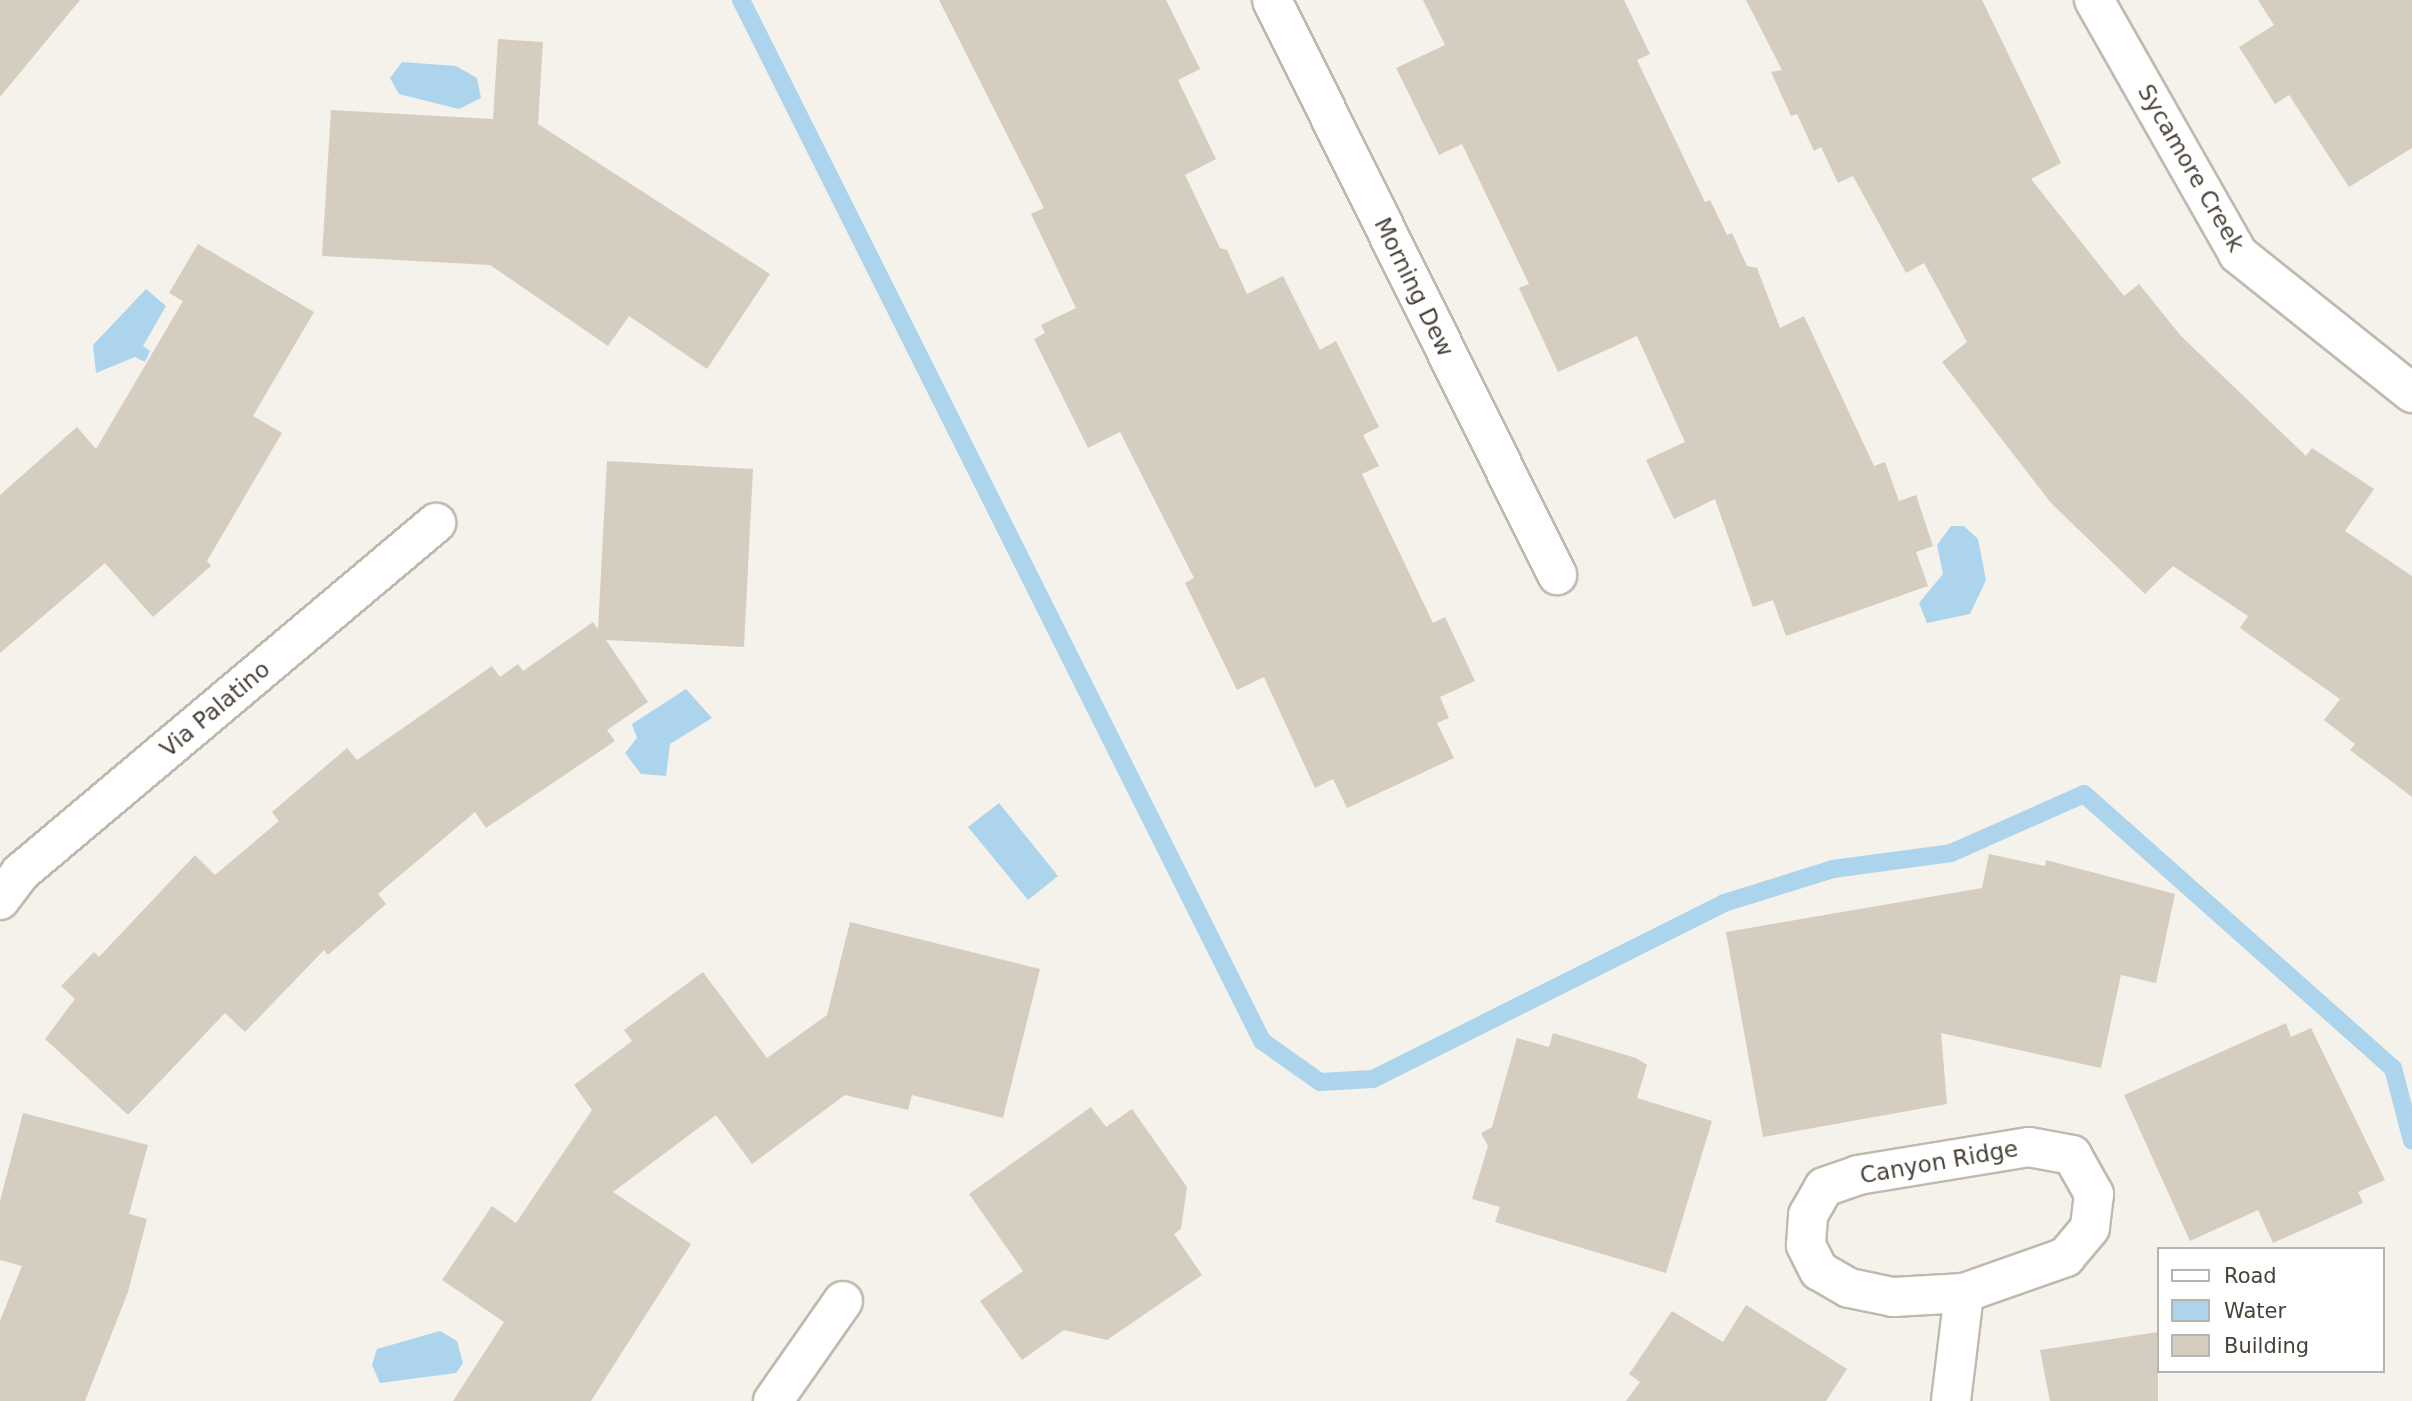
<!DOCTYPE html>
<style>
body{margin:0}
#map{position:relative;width:2412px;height:1401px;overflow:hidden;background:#f5f1eb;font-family:"DejaVu Sans",sans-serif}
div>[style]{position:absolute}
.water>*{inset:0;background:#acd5ed}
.stream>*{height:18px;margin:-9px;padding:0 9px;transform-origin:9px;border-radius:9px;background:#acd5ed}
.building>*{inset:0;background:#d6cdc1}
.roads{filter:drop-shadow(2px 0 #c0b9ae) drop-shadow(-2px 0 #c0b9ae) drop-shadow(0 2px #c0b9ae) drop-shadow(0 -2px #c0b9ae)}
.street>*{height:38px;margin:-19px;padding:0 19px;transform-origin:19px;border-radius:19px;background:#fff}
span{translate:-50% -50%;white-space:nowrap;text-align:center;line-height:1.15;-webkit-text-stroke:6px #fff;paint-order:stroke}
.street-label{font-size:23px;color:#494239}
.legend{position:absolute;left:2157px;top:1247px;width:228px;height:126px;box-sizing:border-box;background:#fff;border:2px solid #b6b3b0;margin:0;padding:9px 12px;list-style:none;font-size:21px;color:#494239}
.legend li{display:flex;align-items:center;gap:14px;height:35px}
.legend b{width:35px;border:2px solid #b6b3b0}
</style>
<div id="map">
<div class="water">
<i style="clip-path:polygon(402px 62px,456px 66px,477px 78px,481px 98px,459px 109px,399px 94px,390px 78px)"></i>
<i style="clip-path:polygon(146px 289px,166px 306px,143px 346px,150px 351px,145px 362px,135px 357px,96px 373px,93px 345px)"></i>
<i style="clip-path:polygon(1951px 526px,1964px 526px,1978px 539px,1986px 580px,1970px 614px,1927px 623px,1919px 603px,1943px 574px,1937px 545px)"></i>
<i style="clip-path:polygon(686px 689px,712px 718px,670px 744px,666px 776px,641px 774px,625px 753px,637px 738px,632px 724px)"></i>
<i style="clip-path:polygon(999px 803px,1058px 876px,1028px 900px,968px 827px)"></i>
<i style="clip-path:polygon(440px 1331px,457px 1341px,463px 1363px,456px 1373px,380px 1383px,372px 1365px,377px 1349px)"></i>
</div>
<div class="stream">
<i style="left:741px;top:0;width:1164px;rotate:63.41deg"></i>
<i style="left:1262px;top:1041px;width:71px;rotate:35.3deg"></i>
<i style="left:1320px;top:1082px;width:53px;rotate:-3.2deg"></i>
<i style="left:1373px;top:1079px;width:393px;rotate:-26.6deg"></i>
<i style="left:1724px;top:903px;width:114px;rotate:-17.3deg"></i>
<i style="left:1833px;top:869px;width:119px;rotate:-7.7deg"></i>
<i style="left:1951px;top:853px;width:145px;rotate:-23.9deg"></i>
<i style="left:2084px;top:794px;width:413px;rotate:41.6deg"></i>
<i style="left:2393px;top:1068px;width:75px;rotate:75.4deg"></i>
</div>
<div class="building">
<i style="clip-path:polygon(0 0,80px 0,0 97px)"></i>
<i style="clip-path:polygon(939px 0,1166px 0,1200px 69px,1178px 80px,1216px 159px,1185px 175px,1220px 248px,1227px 250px,1247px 294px,1283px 276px,1320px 350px,1336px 341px,1379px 427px,1363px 435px,1379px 466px,1362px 474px,1433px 623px,1445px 617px,1475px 681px,1440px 697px,1449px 718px,1437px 723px,1454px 758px,1347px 808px,1333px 779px,1315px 788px,1264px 677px,1237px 690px,1185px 583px,1194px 578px,1120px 432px,1088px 448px,1034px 339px,1045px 333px,1041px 325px,1076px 308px,1031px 214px,1044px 208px)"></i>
<i style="clip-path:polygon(1423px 0,1624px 0,1650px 54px,1637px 60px,1705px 202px,1710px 200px,1727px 235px,1732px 233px,1747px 266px,1757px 268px,1780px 328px,1804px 316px,1874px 466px,1885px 462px,1899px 501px,1916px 495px,1933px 546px,1916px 552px,1928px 586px,1786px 636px,1773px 600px,1753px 607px,1715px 499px,1674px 519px,1646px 460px,1685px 442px,1637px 336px,1558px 372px,1519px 288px,1529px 284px,1462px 144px,1439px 155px,1396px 68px,1445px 45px)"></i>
<i style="clip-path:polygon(1746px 0,1982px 0,2061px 163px,2031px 179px,2124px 296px,2139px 284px,2181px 336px,2306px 456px,2312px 448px,2374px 489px,2345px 531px,2412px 576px,2412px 797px,2350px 750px,2355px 744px,2324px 720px,2340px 699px,2240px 628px,2248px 616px,2173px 566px,2145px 594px,2051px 503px,1942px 362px,1967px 342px,1924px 263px,1906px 273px,1853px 176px,1838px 183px,1821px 147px,1814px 151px,1797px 114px,1791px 116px,1771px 72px,1782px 70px)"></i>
<i style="clip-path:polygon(2258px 0,2412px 0,2412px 148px,2349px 187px,2289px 95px,2275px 104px,2239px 47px,2274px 25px)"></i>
<i style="clip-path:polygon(498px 39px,543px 42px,538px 124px,770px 274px,707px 369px,629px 316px,608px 346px,490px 265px,322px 256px,331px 110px,493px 119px)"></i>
<i style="clip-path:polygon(198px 244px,314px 312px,253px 416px,282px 433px,207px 561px,211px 566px,153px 617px,105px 563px,0 653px,0 495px,77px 427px,96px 449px,183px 301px,169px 293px)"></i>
<i style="clip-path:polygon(607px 461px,753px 469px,744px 647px,606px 640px,648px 702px,607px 730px,615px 741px,486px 828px,475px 812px,378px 894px,386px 904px,328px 955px,324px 950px,245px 1032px,225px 1013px,128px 1115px,45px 1039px,75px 999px,61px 986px,94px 952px,99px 957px,195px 855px,215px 875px,279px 821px,272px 812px,347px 748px,357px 760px,492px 666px,500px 677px,518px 664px,523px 671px,593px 622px,598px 629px)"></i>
<i style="clip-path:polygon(1989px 854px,2045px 866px,2046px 860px,2175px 894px,2156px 983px,2121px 975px,2101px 1068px,1941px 1033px,1947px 1104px,1763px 1137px,1726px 932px,1982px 888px)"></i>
<i style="clip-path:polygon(850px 922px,1040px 969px,1003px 1118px,912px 1095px,908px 1110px,845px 1095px,752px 1164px,716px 1115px,613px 1192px,691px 1244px,591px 1401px,453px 1401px,504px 1322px,442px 1280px,492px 1206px,516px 1223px,592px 1110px,574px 1085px,632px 1041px,624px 1030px,703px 972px,767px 1058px,827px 1015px)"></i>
<i style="clip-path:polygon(2286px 1023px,2291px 1037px,2311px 1028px,2385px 1180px,2358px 1192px,2363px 1203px,2273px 1243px,2258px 1210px,2190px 1241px,2124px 1095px)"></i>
<i style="clip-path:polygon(1553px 1033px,1636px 1058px,1647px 1065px,1637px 1098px,1712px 1121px,1666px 1273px,1495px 1222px,1500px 1207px,1472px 1199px,1488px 1146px,1481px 1133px,1492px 1127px,1517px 1038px,1549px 1047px)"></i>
<i style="clip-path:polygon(1091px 1107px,1106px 1127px,1132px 1109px,1187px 1187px,1181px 1229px,1174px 1234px,1202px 1275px,1107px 1340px,1064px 1330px,1022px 1360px,980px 1301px,1023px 1271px,969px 1194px)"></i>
<i style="clip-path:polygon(23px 1113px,148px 1145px,129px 1214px,147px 1219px,128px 1292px,85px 1401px,0 1401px,0 1321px,22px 1266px,0 1260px,0 1201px)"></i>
<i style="clip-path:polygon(1746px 1305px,1847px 1369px,1826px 1401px,1626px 1401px,1640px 1382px,1629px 1374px,1672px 1311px,1723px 1342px)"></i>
<i style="clip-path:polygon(2158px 1332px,2158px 1401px,2050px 1401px,2040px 1350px)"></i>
</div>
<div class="roads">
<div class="street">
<i style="left:1272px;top:0;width:642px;rotate:63.63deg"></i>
<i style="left:2094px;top:0;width:292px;rotate:60.4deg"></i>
<i style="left:2238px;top:254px;width:223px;rotate:38.6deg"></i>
<i style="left:0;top:900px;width:34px;rotate:-53deg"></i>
<i style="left:20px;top:873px;width:544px;rotate:-40.08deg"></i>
<i style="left:2029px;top:1147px;width:44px;rotate:10.5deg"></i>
<i style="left:2072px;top:1155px;width:45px;rotate:60.6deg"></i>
<i style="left:2094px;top:1194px;width:34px;rotate:97deg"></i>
<i style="left:2090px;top:1228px;width:38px;rotate:130deg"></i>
<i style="left:2066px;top:1257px;width:108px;rotate:160.6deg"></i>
<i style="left:1964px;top:1293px;width:71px;rotate:176.8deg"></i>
<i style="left:1893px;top:1297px;width:45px;rotate:-168.4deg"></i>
<i style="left:1849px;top:1288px;width:34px;rotate:-150deg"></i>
<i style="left:1819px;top:1271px;width:29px;rotate:-117deg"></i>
<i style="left:1806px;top:1245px;width:30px;rotate:-86deg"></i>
<i style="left:1808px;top:1215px;width:32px;rotate:-60deg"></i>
<i style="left:1824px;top:1187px;width:36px;rotate:-19deg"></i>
<i style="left:1858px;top:1175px;width:173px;rotate:-9.3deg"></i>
<i style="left:773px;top:1401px;width:122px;rotate:-55deg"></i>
<i style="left:1951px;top:1401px;width:109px;rotate:-83.1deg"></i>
</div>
</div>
<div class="street-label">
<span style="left:2191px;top:168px;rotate:60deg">Sycamore Creek</span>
<span style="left:1414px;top:287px;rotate:64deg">Morning Dew</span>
<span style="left:215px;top:709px;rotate:-40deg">Via Palatino</span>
<span style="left:1939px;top:1162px;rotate:-10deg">Canyon Ridge</span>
</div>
<ul class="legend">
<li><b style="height:9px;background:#fff"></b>Road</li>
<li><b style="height:19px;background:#acd5ed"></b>Water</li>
<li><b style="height:19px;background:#d6cdc1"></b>Building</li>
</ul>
</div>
